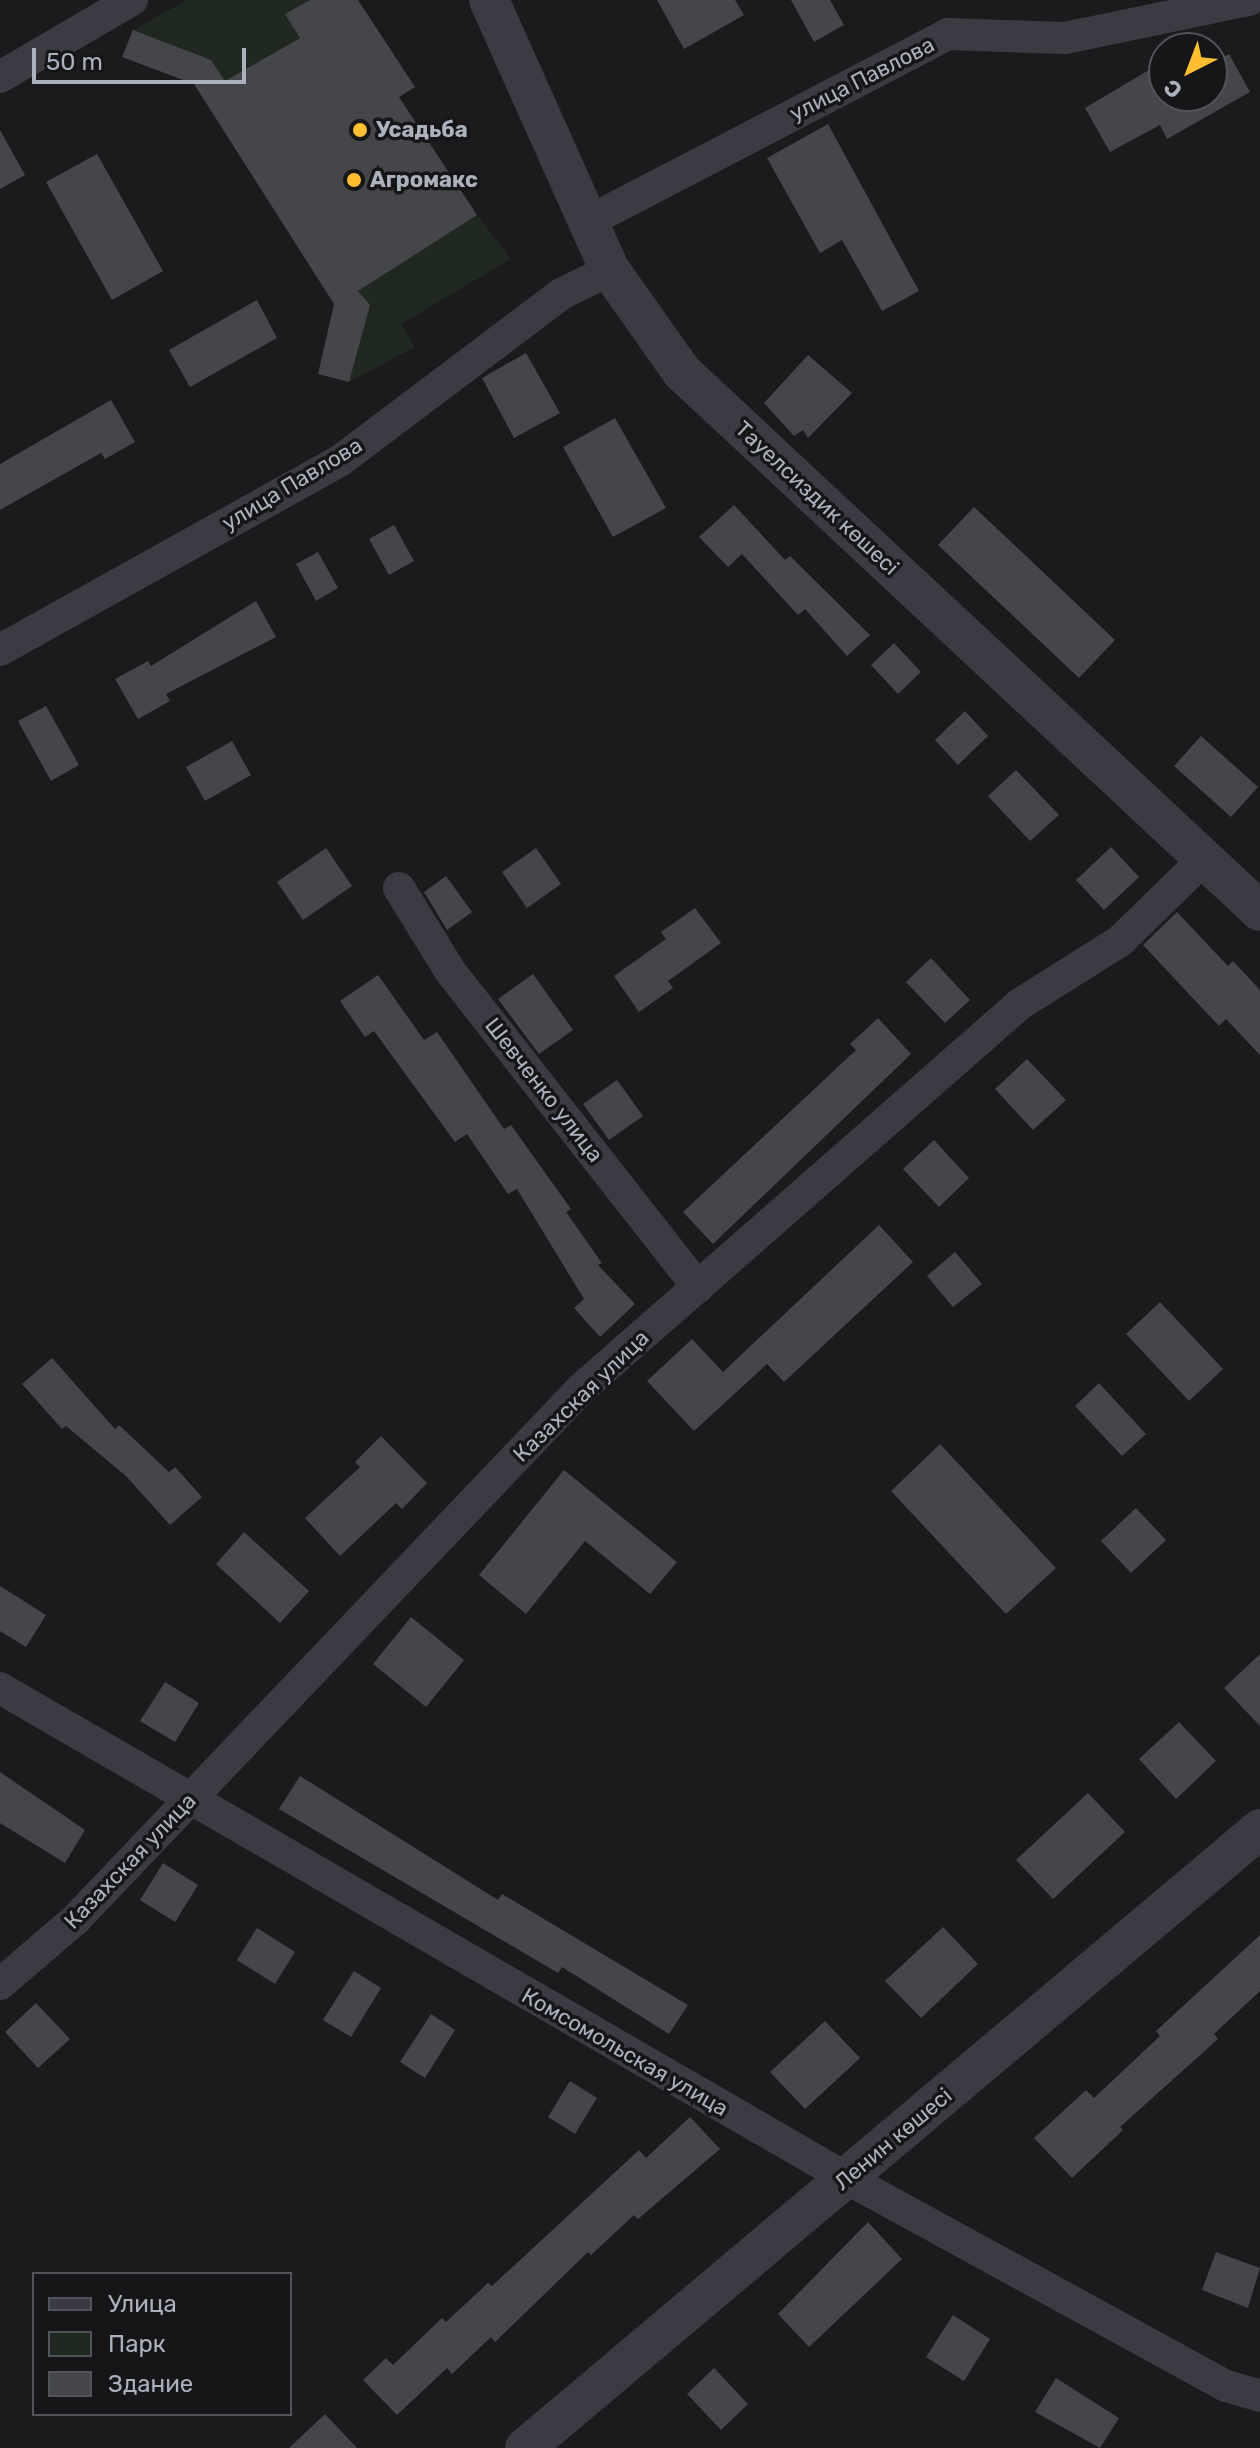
<!DOCTYPE html>
<meta charset="utf-8">
<style>
body{margin:0}
#map{position:relative;width:1260px;height:2448px;overflow:hidden;background:#1b1b1d;font-family:Rubik,sans-serif}
div>[style]{position:absolute}
.green>*{inset:0;background:#202921}
.building>*{inset:0;background:#45464a}
.minor>*{height:32px;margin:-16px;padding:0 16px;transform-origin:16px;border-radius:16px;background:#3b3c43}
.tertiary>*{height:40px;margin:-20px;padding:0 20px;transform-origin:20px;border-radius:20px;background:#3b3c43}
.dots>*{width:22px;height:22px;translate:-50% -50%;box-sizing:border-box;border:4px solid #161619;border-radius:50%}
span{translate:-50% -50%;white-space:nowrap;text-align:center;line-height:1.15;-webkit-text-stroke:7px #161619;paint-order:stroke}
.street-label{font-size:22px;color:#acb1be}
.poi-label{font-size:22px;color:#acb1be;font-weight:700}
.left{translate:0 -50%;text-align:left}
.legend{position:absolute;left:32px;top:2272px;width:260px;height:144px;box-sizing:border-box;background:#161619;border:2px solid #52545b;margin:0;padding:10px 14px;list-style:none;font-size:24px;color:#acb1be}
.legend li{display:flex;align-items:center;gap:16px;height:40px}
.legend b{width:40px;border:2px solid #52545b}
.north{position:absolute;left:1148px;top:32px;width:80px;height:80px;box-sizing:border-box;background:#161619;border:2px solid #52545b;border-radius:50%;rotate:222deg;font-size:22px;font-weight:700;line-height:32px;text-align:center;color:#acb1be}
.north::after{content:'';display:block;margin:auto;width:28px;height:36px;background:#ffbf31;clip-path:polygon(50% 0,100% 100%,50% 72%,0 100%)}
.scale{position:absolute;left:32px;top:48px;width:214px;height:36px;box-sizing:border-box;border:4px solid #acb1be;border-top:0;padding-left:10px;font-size:24px;line-height:28px;white-space:nowrap;color:#acb1be;-webkit-text-stroke:6px #161619;paint-order:stroke}
</style>
<div id="map">
<div class="green">
<i style="clip-path:polygon(187px 0,310px 0,286px 14px,300px 38px,225px 81px,211px 60px,133px 30px)"></i>
<i style="clip-path:polygon(477px 215px,511px 259px,401px 324px,415px 347px,349px 382px,369px 305px,358px 291px)"></i>
</div>
<div class="building">
<i style="clip-path:polygon(310px 0,358px 0,415px 87px,399px 97px,477px 215px,358px 291px,370px 305px,349px 382px,318px 374px,334px 304px,194px 84px,122px 57px,133px 30px,211px 60px,225px 81px,300px 38px,285px 14px)"></i>
<i style="clip-path:polygon(657px 0,735px 0,744px 15px,684px 49px)"></i>
<i style="clip-path:polygon(791px 0,830px 0,844px 25px,814px 42px)"></i>
<i style="clip-path:polygon(1229px 54px,1250px 92px,1167px 139px,1160px 125px,1110px 152px,1085px 108px,1164px 61px,1164px 96px,1212px 96px,1212px 64px)"></i>
<i style="clip-path:polygon(828px 124px,919px 291px,882px 311px,842px 240px,820px 253px,767px 158px)"></i>
<i style="clip-path:polygon(0 130px,25px 175px,0 189px)"></i>
<i style="clip-path:polygon(97px 154px,163px 271px,112px 300px,46px 182px)"></i>
<i style="clip-path:polygon(257px 300px,277px 338px,190px 387px,169px 350px)"></i>
<i style="clip-path:polygon(526px 353px,560px 413px,514px 438px,482px 378px)"></i>
<i style="clip-path:polygon(808px 355px,852px 393px,808px 438px,803px 430px,794px 436px,764px 403px)"></i>
<i style="clip-path:polygon(111px 400px,135px 442px,105px 459px,101px 453px,0 510px,0 464px)"></i>
<i style="clip-path:polygon(615px 418px,666px 508px,613px 537px,563px 447px)"></i>
<i style="clip-path:polygon(734px 505px,785px 560px,790px 556px,870px 635px,847px 656px,805px 609px,798px 615px,742px 554px,728px 567px,699px 537px)"></i>
<i style="clip-path:polygon(974px 507px,1115px 640px,1079px 678px,938px 545px)"></i>
<i style="clip-path:polygon(394px 525px,414px 561px,389px 575px,369px 539px)"></i>
<i style="clip-path:polygon(318px 552px,338px 588px,316px 601px,296px 564px)"></i>
<i style="clip-path:polygon(256px 601px,276px 637px,166px 694px,170px 701px,138px 719px,115px 679px,148px 661px,151px 666px)"></i>
<i style="clip-path:polygon(894px 643px,921px 672px,898px 694px,871px 665px)"></i>
<i style="clip-path:polygon(46px 706px,79px 765px,51px 781px,18px 721px)"></i>
<i style="clip-path:polygon(965px 711px,988px 736px,958px 765px,935px 740px)"></i>
<i style="clip-path:polygon(1201px 736px,1258px 787px,1231px 817px,1174px 766px)"></i>
<i style="clip-path:polygon(232px 741px,251px 775px,205px 801px,186px 767px)"></i>
<i style="clip-path:polygon(1016px 770px,1059px 815px,1030px 841px,988px 796px)"></i>
<i style="clip-path:polygon(1111px 847px,1139px 877px,1104px 910px,1076px 880px)"></i>
<i style="clip-path:polygon(326px 848px,352px 886px,303px 920px,277px 882px)"></i>
<i style="clip-path:polygon(536px 848px,561px 884px,527px 908px,502px 872px)"></i>
<i style="clip-path:polygon(446px 876px,472px 912px,447px 930px,424px 892px)"></i>
<i style="clip-path:polygon(695px 908px,721px 943px,668px 981px,673px 988px,639px 1012px,614px 976px,666px 939px,661px 932px)"></i>
<i style="clip-path:polygon(1177px 912px,1228px 966px,1233px 961px,1260px 990px,1260px 1055px,1226px 1019px,1219px 1026px,1143px 945px)"></i>
<i style="clip-path:polygon(931px 958px,970px 1000px,945px 1023px,906px 982px)"></i>
<i style="clip-path:polygon(533px 974px,573px 1030px,539px 1054px,498px 999px)"></i>
<i style="clip-path:polygon(378px 975px,424px 1040px,437px 1032px,504px 1129px,511px 1125px,571px 1209px,566px 1212px,602px 1263px,598px 1265px,635px 1304px,600px 1337px,574px 1308px,584px 1299px,517px 1189px,508px 1194px,467px 1134px,455px 1142px,374px 1031px,365px 1037px,340px 1001px)"></i>
<i style="clip-path:polygon(878px 1018px,911px 1054px,713px 1244px,683px 1212px,856px 1050px,850px 1044px)"></i>
<i style="clip-path:polygon(1027px 1059px,1066px 1100px,1033px 1130px,995px 1089px)"></i>
<i style="clip-path:polygon(617px 1080px,643px 1116px,609px 1140px,583px 1104px)"></i>
<i style="clip-path:polygon(934px 1140px,969px 1178px,939px 1207px,903px 1169px)"></i>
<i style="clip-path:polygon(879px 1225px,913px 1262px,784px 1382px,767px 1364px,694px 1431px,647px 1381px,692px 1339px,723px 1372px)"></i>
<i style="clip-path:polygon(955px 1252px,982px 1284px,953px 1307px,927px 1276px)"></i>
<i style="clip-path:polygon(1160px 1302px,1223px 1369px,1189px 1401px,1126px 1334px)"></i>
<i style="clip-path:polygon(52px 1358px,115px 1429px,119px 1425px,169px 1472px,175px 1467px,202px 1497px,170px 1525px,126px 1476px,66px 1426px,62px 1429px,22px 1384px)"></i>
<i style="clip-path:polygon(1099px 1383px,1146px 1434px,1122px 1456px,1075px 1406px)"></i>
<i style="clip-path:polygon(381px 1436px,427px 1483px,402px 1509px,396px 1503px,340px 1556px,305px 1518px,360px 1467px,355px 1462px)"></i>
<i style="clip-path:polygon(940px 1444px,1056px 1568px,1006px 1614px,891px 1491px)"></i>
<i style="clip-path:polygon(564px 1470px,677px 1562px,650px 1594px,585px 1541px,526px 1614px,479px 1575px)"></i>
<i style="clip-path:polygon(1136px 1508px,1166px 1540px,1131px 1573px,1101px 1541px)"></i>
<i style="clip-path:polygon(244px 1532px,309px 1591px,280px 1623px,216px 1564px)"></i>
<i style="clip-path:polygon(0 1586px,46px 1615px,26px 1647px,0 1631px)"></i>
<i style="clip-path:polygon(411px 1617px,464px 1660px,426px 1707px,373px 1664px)"></i>
<i style="clip-path:polygon(1260px 1654px,1260px 1726px,1224px 1688px)"></i>
<i style="clip-path:polygon(165px 1682px,199px 1703px,175px 1742px,140px 1721px)"></i>
<i style="clip-path:polygon(1179px 1722px,1216px 1761px,1176px 1799px,1139px 1759px)"></i>
<i style="clip-path:polygon(0 1772px,85px 1830px,65px 1863px,0 1823px)"></i>
<i style="clip-path:polygon(300px 1776px,498px 1900px,502px 1894px,688px 2005px,669px 2034px,562px 1967px,558px 1973px,279px 1809px)"></i>
<i style="clip-path:polygon(1088px 1793px,1125px 1832px,1053px 1899px,1016px 1860px)"></i>
<i style="clip-path:polygon(163px 1863px,198px 1885px,175px 1922px,140px 1900px)"></i>
<i style="clip-path:polygon(943px 1927px,978px 1964px,921px 2018px,885px 1981px)"></i>
<i style="clip-path:polygon(257px 1928px,295px 1952px,275px 1984px,237px 1960px)"></i>
<i style="clip-path:polygon(1260px 1935px,1260px 1991px,1214px 2034px,1218px 2039px,1120px 2127px,1123px 2130px,1072px 2178px,1034px 2138px,1086px 2090px,1094px 2098px,1160px 2036px,1156px 2031px)"></i>
<i style="clip-path:polygon(354px 1971px,381px 1988px,351px 2037px,323px 2020px)"></i>
<i style="clip-path:polygon(36px 2003px,70px 2039px,38px 2068px,5px 2032px)"></i>
<i style="clip-path:polygon(431px 2014px,455px 2030px,425px 2078px,400px 2062px)"></i>
<i style="clip-path:polygon(825px 2021px,860px 2058px,805px 2109px,770px 2072px)"></i>
<i style="clip-path:polygon(570px 2081px,597px 2098px,575px 2134px,548px 2117px)"></i>
<i style="clip-path:polygon(690px 2117px,720px 2149px,638px 2219px,634px 2215px,591px 2255px,588px 2252px,495px 2342px,491px 2337px,452px 2374px,447px 2368px,397px 2415px,363px 2380px,386px 2358px,393px 2365px,442px 2318px,446px 2322px,488px 2283px,492px 2286px,639px 2150px,646px 2158px)"></i>
<i style="clip-path:polygon(868px 2222px,902px 2259px,809px 2347px,778px 2314px)"></i>
<i style="clip-path:polygon(1216px 2252px,1260px 2268px,1248px 2308px,1202px 2290px)"></i>
<i style="clip-path:polygon(953px 2315px,990px 2339px,964px 2381px,926px 2357px)"></i>
<i style="clip-path:polygon(714px 2368px,748px 2404px,721px 2430px,687px 2394px)"></i>
<i style="clip-path:polygon(1056px 2378px,1119px 2418px,1100px 2448px,1035px 2412px)"></i>
<i style="clip-path:polygon(325px 2414px,357px 2448px,289px 2448px)"></i>
</div>
<div class="minor">
<i style="left:0;top:77px;width:153px;rotate:-30.3deg"></i>
<i style="left:591px;top:220px;width:403px;rotate:-27.5deg"></i>
<i style="left:948px;top:34px;width:117px;rotate:2deg"></i>
<i style="left:1065px;top:38px;width:188px;rotate:-11.7deg"></i>
<i style="left:0;top:650px;width:390px;rotate:-29.1deg"></i>
<i style="left:341px;top:460px;width:276px;rotate:-37deg"></i>
<i style="left:561px;top:294px;width:55px;rotate:-26.1deg"></i>
<i style="left:399px;top:888px;width:97px;rotate:58.4deg"></i>
<i style="left:450px;top:971px;width:402px;rotate:51.9deg"></i>
<i style="left:0;top:1688px;width:978px;rotate:30.08deg"></i>
<i style="left:846px;top:2178px;width:433px;rotate:28.7deg"></i>
<i style="left:1226px;top:2386px;width:35px;rotate:16deg"></i>
<i style="left:0;top:1984px;width:99px;rotate:-40.5deg"></i>
<i style="left:75px;top:1920px;width:735px;rotate:-46.38deg"></i>
<i style="left:582px;top:1388px;width:582px;rotate:-41.24deg"></i>
<i style="left:1020px;top:1004px;width:118px;rotate:-32.2deg"></i>
<i style="left:1120px;top:941px;width:120px;rotate:-44.3deg"></i>
</div>
<div class="tertiary">
<i style="left:489px;top:0;width:296px;rotate:65.9deg"></i>
<i style="left:610px;top:270px;width:125px;rotate:54.8deg"></i>
<i style="left:682px;top:372px;width:790px;rotate:43deg"></i>
<i style="left:525px;top:2448px;width:961px;rotate:-40.1deg"></i>
</div>
<div class="dots">
<i style="left:360px;top:130px;background:#ffbf31"></i>
<i style="left:354px;top:180px;background:#ffbf31"></i>
</div>
<div class="street-label">
<span style="left:862px;top:79px;rotate:-27deg">улица Павлова</span>
<span style="left:292px;top:484px;rotate:-31deg">улица Павлова</span>
<span style="left:817px;top:498px;rotate:43deg">Тауелсиздик көшесі</span>
<span style="left:544px;top:1090px;rotate:52deg">Шевченко улица</span>
<span style="left:581px;top:1396px;rotate:-44deg">Казахская улица</span>
<span style="left:130px;top:1861px;rotate:-46deg">Казахская улица</span>
<span style="left:625px;top:2052px;rotate:30deg">Комсомольская улица</span>
<span style="left:893px;top:2139px;rotate:-40deg">Ленин көшесі</span>
</div>
<div class="poi-label">
<span class="left" style="left:376px;top:130px">Усадьба</span>
<span class="left" style="left:370px;top:180px">Агромакс</span>
</div>
<ul class="legend">
<li><b style="height:10px;background:#3b3c43"></b>Улица</li>
<li><b style="height:22px;background:#202921"></b>Парк</li>
<li><b style="height:22px;background:#45464a"></b>Здание</li>
</ul>
<div class="north">С</div>
<div class="scale">50 m</div>
</div>
